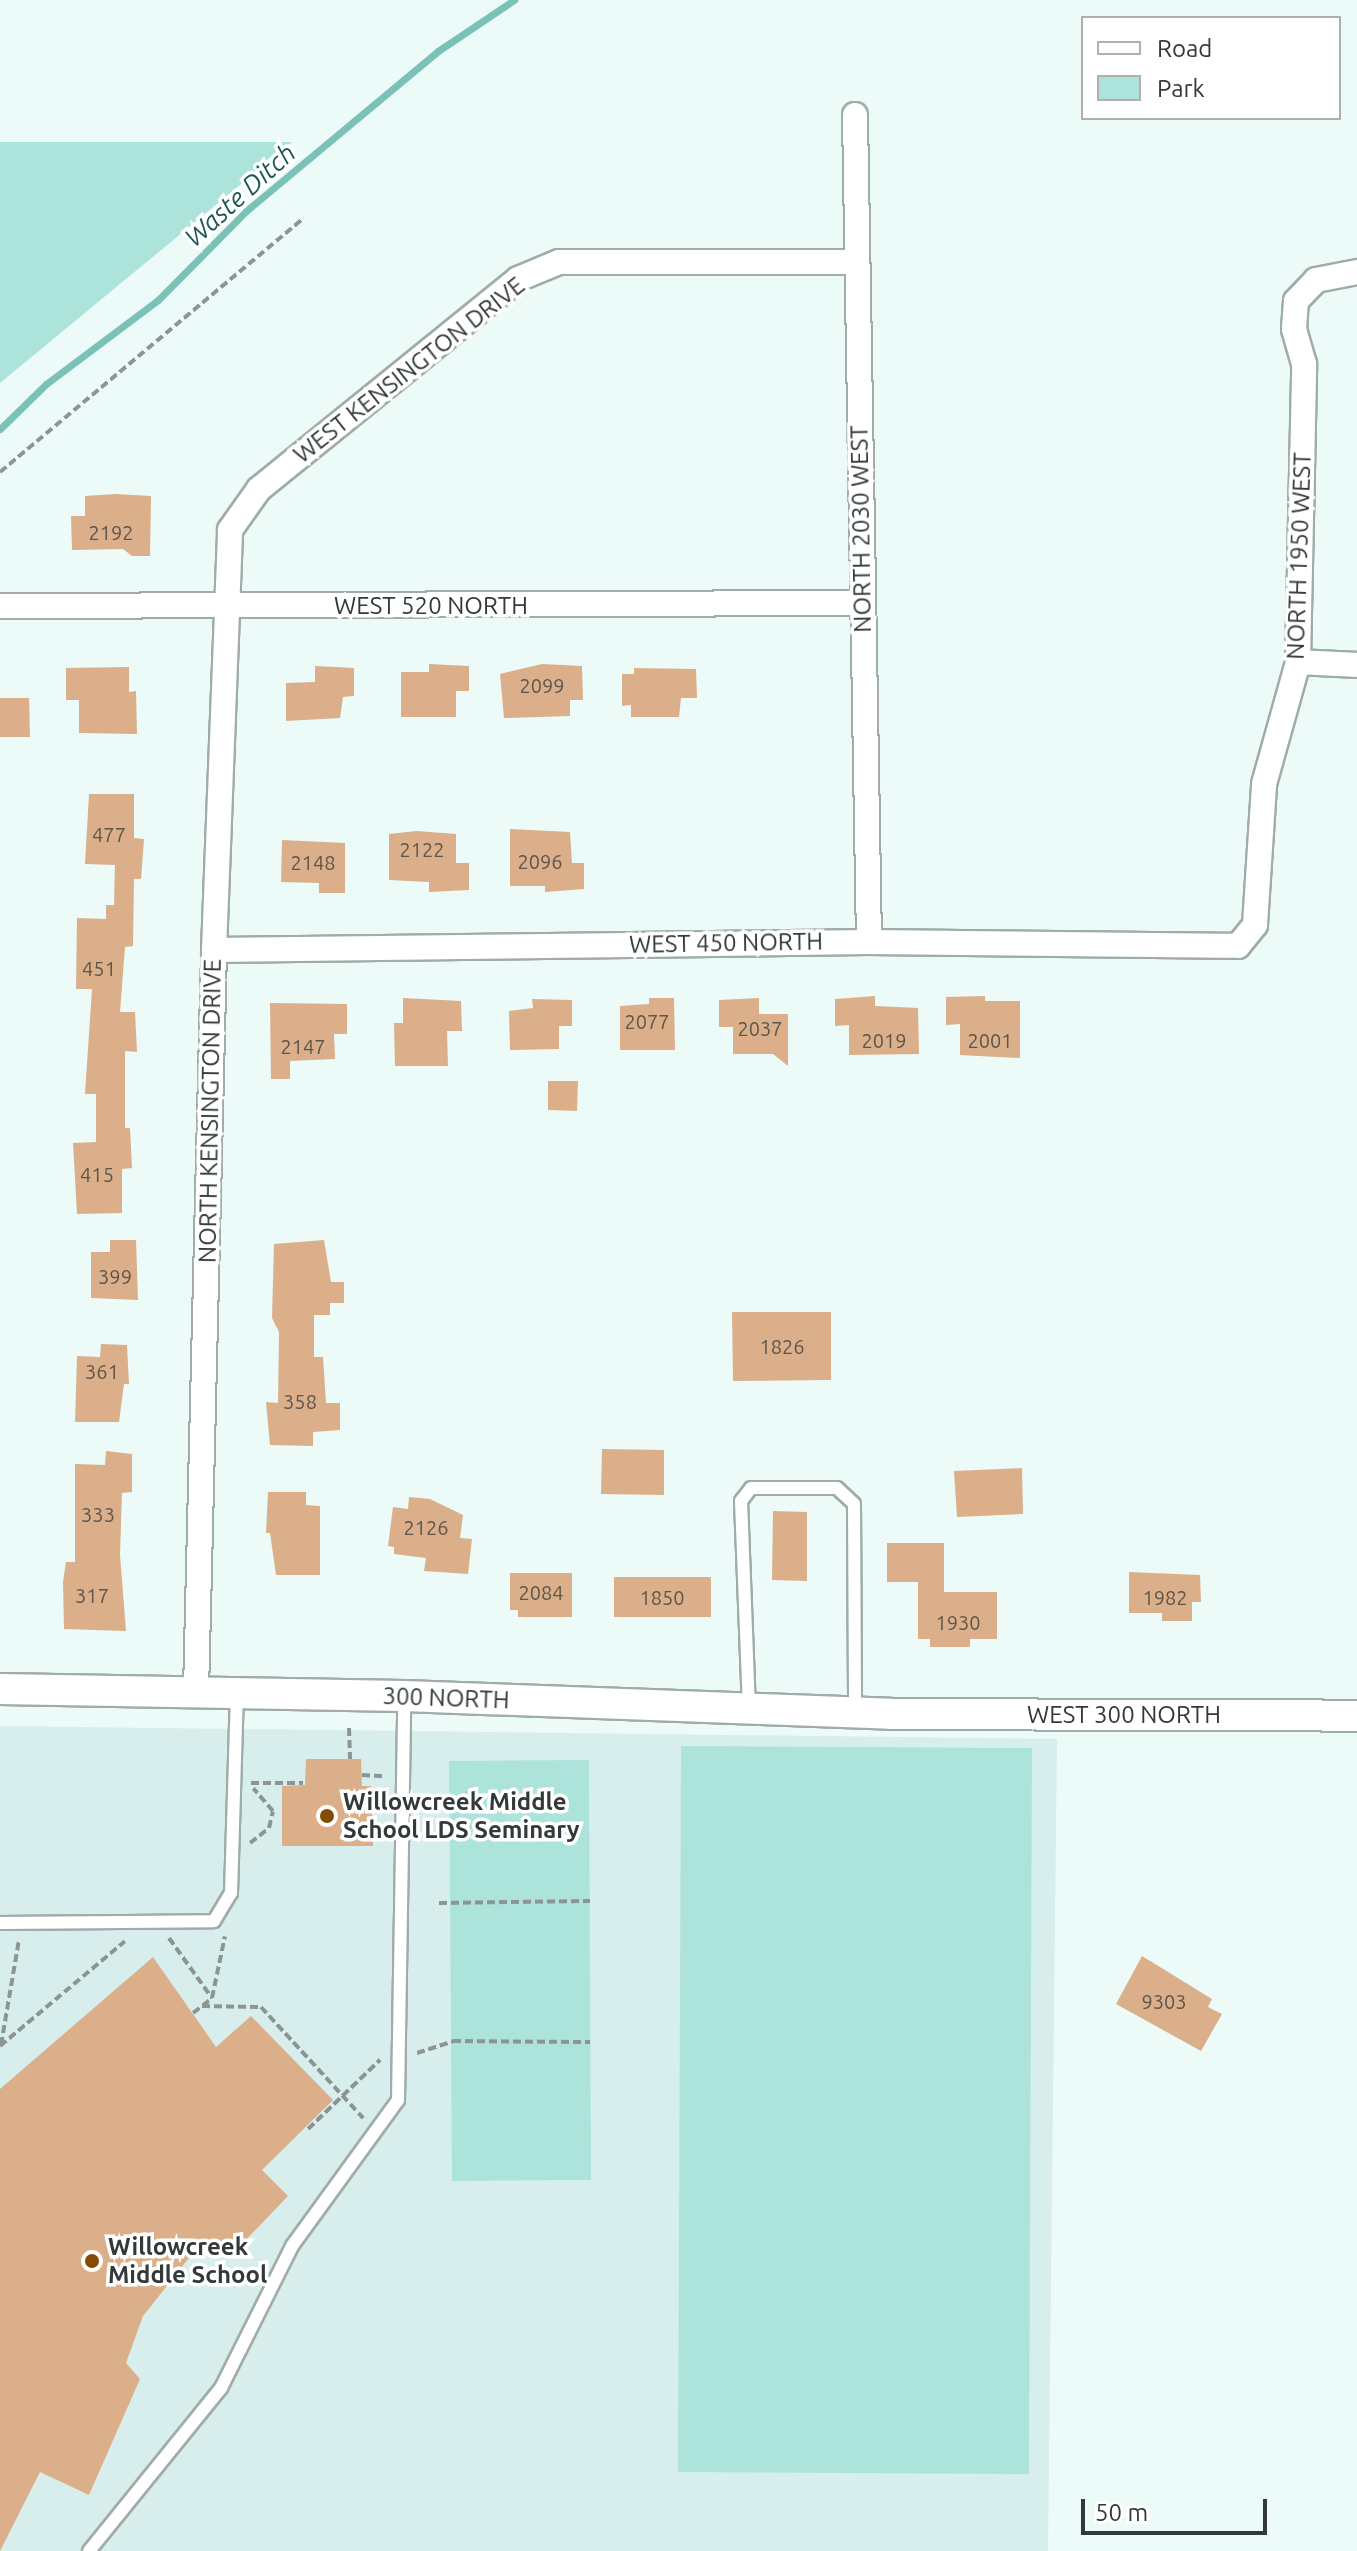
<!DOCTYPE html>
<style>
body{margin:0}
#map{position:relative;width:1357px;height:2551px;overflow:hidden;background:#ecfaf8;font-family:Ubuntu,sans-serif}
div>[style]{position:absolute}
.built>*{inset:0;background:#d8eeec}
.green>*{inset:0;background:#ace4dc}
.stream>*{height:7px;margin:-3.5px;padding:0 3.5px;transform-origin:3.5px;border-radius:3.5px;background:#7ac1b8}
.building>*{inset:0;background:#dbaf89}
.path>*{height:4px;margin-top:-2px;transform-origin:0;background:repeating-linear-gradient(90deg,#8c9594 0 8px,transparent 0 12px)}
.roads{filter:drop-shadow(2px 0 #9facaa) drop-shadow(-2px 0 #9facaa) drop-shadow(0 2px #9facaa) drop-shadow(0 -2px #9facaa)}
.service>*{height:12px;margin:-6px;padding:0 6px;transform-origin:6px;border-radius:6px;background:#fff}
.minor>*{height:24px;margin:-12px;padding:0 12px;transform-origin:12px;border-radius:12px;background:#fff}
.tertiary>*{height:30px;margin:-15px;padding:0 15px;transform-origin:15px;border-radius:15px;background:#fff}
.dots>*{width:22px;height:22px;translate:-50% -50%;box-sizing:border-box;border:4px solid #fff;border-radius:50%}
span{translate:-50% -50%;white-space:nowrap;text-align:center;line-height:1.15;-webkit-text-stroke:7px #fff;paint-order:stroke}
.number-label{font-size:20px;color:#5d564c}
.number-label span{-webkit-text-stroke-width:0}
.street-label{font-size:24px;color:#333938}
.poi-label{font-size:24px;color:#333938;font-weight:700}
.left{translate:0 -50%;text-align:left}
.water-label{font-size:26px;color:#1d5853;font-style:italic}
.legend{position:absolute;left:1081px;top:16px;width:260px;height:104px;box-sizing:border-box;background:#fff;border:2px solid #adb0af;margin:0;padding:10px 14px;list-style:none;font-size:24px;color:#333938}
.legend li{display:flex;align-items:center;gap:16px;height:40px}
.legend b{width:40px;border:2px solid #adb0af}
.scale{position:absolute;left:1081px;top:2499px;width:186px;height:36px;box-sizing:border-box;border:4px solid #333938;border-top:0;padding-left:10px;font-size:24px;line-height:28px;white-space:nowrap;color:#333938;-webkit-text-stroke:6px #fff;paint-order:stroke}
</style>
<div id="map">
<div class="built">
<i style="clip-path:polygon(0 1726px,1057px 1739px,1048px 2551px,0 2551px)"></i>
</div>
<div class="green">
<i style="clip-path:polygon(0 142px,292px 142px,0 383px)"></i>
<i style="clip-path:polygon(681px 1746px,1032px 1748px,1029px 2474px,678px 2472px)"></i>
<i style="clip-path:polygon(589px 1760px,591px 2180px,452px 2181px,449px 1761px)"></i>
</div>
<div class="stream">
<i style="left:0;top:429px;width:64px;rotate:-44.4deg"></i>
<i style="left:46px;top:384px;width:140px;rotate:-36.9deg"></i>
<i style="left:158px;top:300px;width:125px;rotate:-45.3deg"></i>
<i style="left:246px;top:211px;width:250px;rotate:-39.8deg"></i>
<i style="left:438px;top:51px;width:92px;rotate:-33.9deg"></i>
</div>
<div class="building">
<i style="clip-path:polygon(116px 494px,151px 496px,150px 556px,132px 556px,123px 549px,72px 550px,71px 516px,85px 516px,85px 496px)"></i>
<i style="clip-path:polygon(429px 664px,469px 666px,469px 691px,456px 691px,456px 717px,401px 717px,401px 672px,429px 672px)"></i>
<i style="clip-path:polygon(542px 664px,582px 666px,583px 700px,570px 700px,570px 716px,504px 718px,500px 674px)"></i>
<i style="clip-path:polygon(315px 666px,354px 668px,354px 696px,343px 697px,340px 718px,286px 721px,286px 683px,315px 682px)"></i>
<i style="clip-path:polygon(129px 667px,129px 692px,136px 691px,137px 734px,79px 733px,79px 700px,66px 700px,66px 668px)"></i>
<i style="clip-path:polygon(634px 668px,696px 669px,697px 698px,681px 698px,679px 717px,631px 717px,631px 705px,622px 706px,622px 674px,634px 674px)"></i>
<i style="clip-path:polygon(0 698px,29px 698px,30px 737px,0 737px)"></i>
<i style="clip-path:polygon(89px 794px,134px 794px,134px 838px,144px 839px,141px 879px,134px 879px,133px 946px,125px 947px,120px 1012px,135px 1012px,137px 1052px,125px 1051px,125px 1128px,130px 1128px,132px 1168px,122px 1169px,122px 1213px,77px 1214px,73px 1143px,96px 1142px,96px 1094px,85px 1094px,92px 989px,76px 989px,77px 918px,106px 919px,106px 905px,114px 905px,115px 865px,85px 864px)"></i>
<i style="clip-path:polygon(510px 829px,570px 832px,572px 863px,584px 863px,584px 889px,545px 892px,545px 886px,510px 886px)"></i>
<i style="clip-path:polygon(417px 831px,456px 834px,456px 863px,469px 863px,469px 890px,429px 892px,429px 882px,389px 880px,389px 834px)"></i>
<i style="clip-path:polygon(282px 840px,345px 843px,345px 893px,319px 893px,319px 883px,281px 882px)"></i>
<i style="clip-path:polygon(875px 996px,875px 1006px,918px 1008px,919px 1054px,849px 1055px,849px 1025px,835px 1026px,835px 999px)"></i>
<i style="clip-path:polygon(985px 996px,985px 1001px,1020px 1001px,1020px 1058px,960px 1055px,960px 1024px,946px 1025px,946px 997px)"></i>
<i style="clip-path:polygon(403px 998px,461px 1001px,462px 1031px,447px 1031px,448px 1066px,395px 1066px,394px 1023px,403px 1023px)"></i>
<i style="clip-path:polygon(649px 998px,674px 998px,675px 1050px,620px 1050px,620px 1006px,649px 1004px)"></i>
<i style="clip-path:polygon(759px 998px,759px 1014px,788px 1014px,788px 1066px,773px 1054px,733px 1054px,733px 1027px,719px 1027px,719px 1000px)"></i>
<i style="clip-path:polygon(532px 999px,572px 1000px,572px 1026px,559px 1026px,559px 1049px,510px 1050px,509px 1011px,533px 1008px)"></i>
<i style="clip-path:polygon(270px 1003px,347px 1004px,347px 1034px,334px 1034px,335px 1059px,290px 1061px,290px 1079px,271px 1079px)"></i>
<i style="clip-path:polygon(548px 1081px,578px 1081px,577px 1111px,548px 1110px)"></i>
<i style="clip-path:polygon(110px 1240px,136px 1240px,138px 1300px,91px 1298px,91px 1252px,110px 1252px)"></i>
<i style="clip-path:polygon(324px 1240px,331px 1282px,344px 1282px,344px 1303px,330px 1303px,330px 1315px,314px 1315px,314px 1357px,323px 1357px,326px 1403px,340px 1403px,340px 1430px,313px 1432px,313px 1446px,270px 1445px,266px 1402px,278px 1403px,279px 1332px,272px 1318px,274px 1244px)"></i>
<i style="clip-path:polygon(732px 1312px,831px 1312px,831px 1380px,733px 1381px)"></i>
<i style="clip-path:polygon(101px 1344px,127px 1345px,129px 1384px,124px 1384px,119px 1422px,75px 1422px,77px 1356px,100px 1357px)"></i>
<i style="clip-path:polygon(602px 1449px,664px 1450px,664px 1495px,601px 1494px)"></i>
<i style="clip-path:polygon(106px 1451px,132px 1454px,132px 1492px,122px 1493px,120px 1555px,126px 1631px,64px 1629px,63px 1582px,66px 1562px,75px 1562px,75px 1464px,105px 1465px)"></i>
<i style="clip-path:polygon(1022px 1468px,1023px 1514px,957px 1517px,954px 1471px)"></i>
<i style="clip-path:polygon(268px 1492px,306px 1492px,306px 1505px,320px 1506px,320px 1575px,276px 1575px,270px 1533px,266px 1533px)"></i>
<i style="clip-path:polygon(409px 1497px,430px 1499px,463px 1515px,460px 1538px,472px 1539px,468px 1574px,424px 1571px,426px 1558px,394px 1554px,394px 1547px,388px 1546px,393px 1507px,408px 1509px)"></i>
<i style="clip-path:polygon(773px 1511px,807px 1512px,807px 1581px,772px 1580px)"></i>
<i style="clip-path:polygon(887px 1543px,944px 1543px,944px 1592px,997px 1592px,997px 1639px,970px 1639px,970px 1647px,930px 1647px,930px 1639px,918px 1639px,918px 1582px,887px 1582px)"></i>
<i style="clip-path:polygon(1129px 1572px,1200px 1575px,1201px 1602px,1192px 1602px,1192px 1621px,1162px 1621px,1162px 1613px,1129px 1613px)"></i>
<i style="clip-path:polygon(510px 1573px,572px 1573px,572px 1617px,518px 1617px,518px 1610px,510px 1610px)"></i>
<i style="clip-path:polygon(614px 1577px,711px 1577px,711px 1617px,614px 1617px)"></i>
<i style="clip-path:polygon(306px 1759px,361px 1759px,362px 1786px,371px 1786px,373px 1846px,282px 1846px,282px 1786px,305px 1785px)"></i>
<i style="clip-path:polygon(1142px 1956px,1212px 1999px,1208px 2007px,1222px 2014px,1201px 2051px,1116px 2004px)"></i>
<i style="clip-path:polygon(153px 1957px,216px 2047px,251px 2016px,333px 2100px,262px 2170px,288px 2196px,240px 2246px,224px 2239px,213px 2253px,200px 2244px,143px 2316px,126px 2363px,140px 2379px,89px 2495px,40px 2472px,0 2551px,0 2089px)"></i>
</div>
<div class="path">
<i style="left:0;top:472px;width:396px;rotate:-39.9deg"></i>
<i style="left:349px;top:1728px;width:31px;rotate:88deg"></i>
<i style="left:362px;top:1775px;width:22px;rotate:3deg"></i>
<i style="left:251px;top:1783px;width:52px"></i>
<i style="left:250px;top:1843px;width:24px;rotate:-38deg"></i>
<i style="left:269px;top:1828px;width:17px;rotate:-77deg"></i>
<i style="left:273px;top:1811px;width:30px;rotate:-131deg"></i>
<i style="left:439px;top:1903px;width:151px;rotate:-0.8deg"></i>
<i style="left:169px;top:1938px;width:74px;rotate:54.4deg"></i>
<i style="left:202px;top:2006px;width:59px;rotate:1deg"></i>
<i style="left:261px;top:2007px;width:151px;rotate:47.4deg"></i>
<i style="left:193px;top:2013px;width:24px;rotate:-38deg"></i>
<i style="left:212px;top:1998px;width:63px;rotate:-78.2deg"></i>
<i style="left:1px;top:2045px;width:107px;rotate:-80.3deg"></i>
<i style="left:0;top:2046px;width:163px;rotate:-40deg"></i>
<i style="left:417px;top:2053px;width:38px;rotate:-18deg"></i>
<i style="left:453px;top:2041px;width:137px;rotate:0.4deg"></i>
<i style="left:308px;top:2129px;width:100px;rotate:-43.8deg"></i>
</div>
<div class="roads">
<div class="service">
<i style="left:749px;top:1709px;width:208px;rotate:-92.2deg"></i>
<i style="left:741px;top:1501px;width:16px;rotate:-52deg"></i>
<i style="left:751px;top:1488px;width:86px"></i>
<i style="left:837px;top:1488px;width:23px;rotate:43deg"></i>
<i style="left:854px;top:1504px;width:207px;rotate:89.7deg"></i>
<i style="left:0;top:1923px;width:214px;rotate:-0.5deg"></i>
<i style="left:214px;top:1921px;width:33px;rotate:-59deg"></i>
<i style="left:231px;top:1893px;width:198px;rotate:-88.3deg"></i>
<i style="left:89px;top:2551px;width:210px;rotate:-51deg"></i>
<i style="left:221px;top:2388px;width:159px;rotate:-63.4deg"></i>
<i style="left:292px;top:2246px;width:180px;rotate:-54deg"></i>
<i style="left:398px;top:2100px;width:404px;rotate:-89.1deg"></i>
</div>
<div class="minor">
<i style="left:855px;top:115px;width:827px;rotate:89.03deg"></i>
<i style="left:0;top:606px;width:863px;rotate:-0.2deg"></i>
<i style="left:1298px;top:662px;width:59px;rotate:2.9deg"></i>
<i style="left:214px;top:950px;width:655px;rotate:-0.7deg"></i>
<i style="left:869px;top:942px;width:369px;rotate:0.6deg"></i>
<i style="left:1238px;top:946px;width:27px;rotate:-51deg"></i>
<i style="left:1255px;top:925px;width:141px;rotate:-86.3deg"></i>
<i style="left:1264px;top:784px;width:127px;rotate:-74.4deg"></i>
<i style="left:1298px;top:662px;width:298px;rotate:-88.8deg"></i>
<i style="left:1304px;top:364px;width:36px;rotate:-106deg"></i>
<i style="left:1294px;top:329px;width:28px;rotate:-86deg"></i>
<i style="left:1296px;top:301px;width:29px;rotate:-46deg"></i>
<i style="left:1316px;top:280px;width:42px;rotate:-11deg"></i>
<i style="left:196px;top:1692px;width:742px;rotate:-88.61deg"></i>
<i style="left:214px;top:950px;width:420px;rotate:-87.8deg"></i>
<i style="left:230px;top:530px;width:50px;rotate:-54.7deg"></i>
<i style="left:259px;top:489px;width:333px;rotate:-39deg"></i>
<i style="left:518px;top:279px;width:44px;rotate:-22.5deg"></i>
<i style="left:559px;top:262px;width:296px"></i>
</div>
<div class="tertiary">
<i style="left:0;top:1689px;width:404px;rotate:1deg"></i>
<i style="left:404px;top:1696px;width:487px;rotate:2.1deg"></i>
<i style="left:891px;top:1714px;width:466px;rotate:0.2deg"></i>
</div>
</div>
<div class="dots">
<i style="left:327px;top:1816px;background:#864b02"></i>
<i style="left:92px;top:2261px;background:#864b02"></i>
</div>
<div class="number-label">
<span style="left:111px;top:532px">2192</span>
<span style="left:542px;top:685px">2099</span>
<span style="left:109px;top:834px">477</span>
<span style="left:422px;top:849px">2122</span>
<span style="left:540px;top:861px">2096</span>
<span style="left:313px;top:862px">2148</span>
<span style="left:99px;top:968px">451</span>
<span style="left:647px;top:1021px">2077</span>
<span style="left:760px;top:1028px">2037</span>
<span style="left:884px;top:1040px">2019</span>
<span style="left:990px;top:1040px">2001</span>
<span style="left:303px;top:1046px">2147</span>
<span style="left:97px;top:1174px">415</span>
<span style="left:115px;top:1276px">399</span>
<span style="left:782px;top:1346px">1826</span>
<span style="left:102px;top:1371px">361</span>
<span style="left:300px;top:1401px">358</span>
<span style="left:98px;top:1514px">333</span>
<span style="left:426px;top:1527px">2126</span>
<span style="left:541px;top:1592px">2084</span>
<span style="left:92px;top:1595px">317</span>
<span style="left:662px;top:1597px">1850</span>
<span style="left:1165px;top:1597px">1982</span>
<span style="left:958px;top:1622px">1930</span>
<span style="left:1164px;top:2001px">9303</span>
</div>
<div class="street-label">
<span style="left:409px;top:370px;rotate:-38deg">WEST KENSINGTON DRIVE</span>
<span style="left:861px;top:529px;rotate:-91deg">NORTH 2030 WEST</span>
<span style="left:1299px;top:556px;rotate:-88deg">NORTH 1950 WEST</span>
<span style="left:431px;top:606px">WEST 520 NORTH</span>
<span style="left:726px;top:943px;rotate:-1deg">WEST 450 NORTH</span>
<span style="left:210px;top:1111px;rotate:-89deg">NORTH KENSINGTON DRIVE</span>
<span style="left:446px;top:1698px;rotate:2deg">300 NORTH</span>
<span style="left:1124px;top:1715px">WEST 300 NORTH</span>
</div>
<div class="poi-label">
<span class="left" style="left:343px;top:1816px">Willowcreek Middle<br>School LDS Seminary</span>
<span class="left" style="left:108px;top:2261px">Willowcreek<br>Middle School</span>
</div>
<div class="water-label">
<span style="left:240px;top:195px;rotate:-42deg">Waste Ditch</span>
</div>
<ul class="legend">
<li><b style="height:10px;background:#fff"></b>Road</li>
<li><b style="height:22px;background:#ace4dc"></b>Park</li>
</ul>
<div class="scale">50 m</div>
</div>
